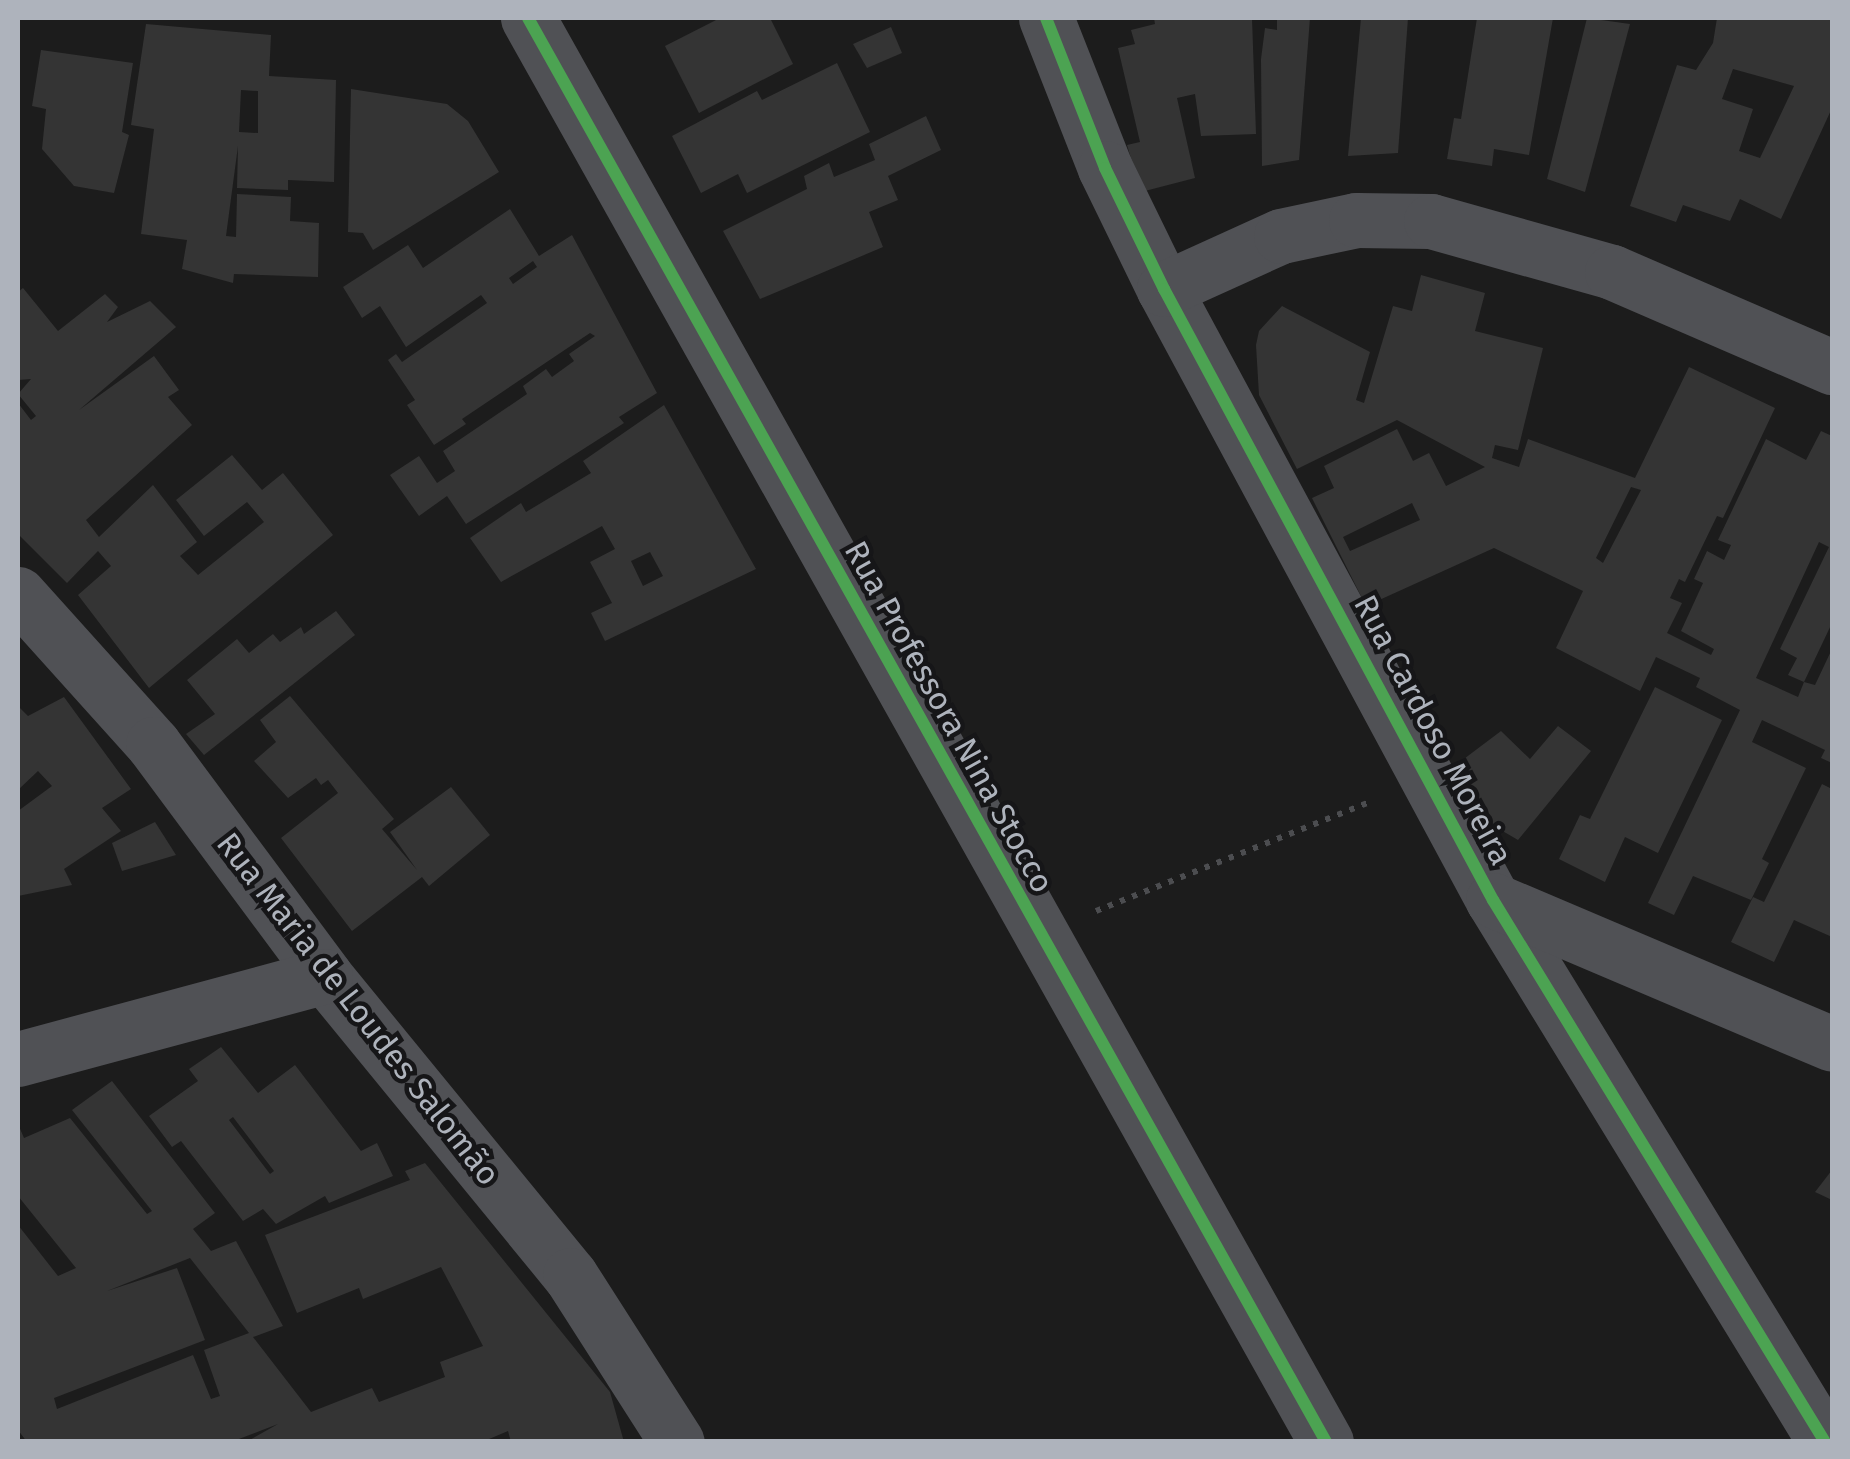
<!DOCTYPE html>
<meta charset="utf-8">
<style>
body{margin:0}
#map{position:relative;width:1850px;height:1459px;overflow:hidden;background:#1c1c1c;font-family:"Fira Sans",sans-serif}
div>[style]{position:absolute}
.building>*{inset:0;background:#343434}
.path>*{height:6px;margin-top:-3px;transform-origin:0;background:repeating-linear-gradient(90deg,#4c4d50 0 5px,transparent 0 13px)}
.minor>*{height:55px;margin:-27.5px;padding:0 27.5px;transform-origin:27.5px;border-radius:27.5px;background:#505155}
.tertiary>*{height:55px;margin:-27.5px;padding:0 27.5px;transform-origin:27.5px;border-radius:27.5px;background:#505155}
.cycleway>*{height:12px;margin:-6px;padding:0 6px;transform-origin:6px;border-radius:6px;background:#4ca352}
span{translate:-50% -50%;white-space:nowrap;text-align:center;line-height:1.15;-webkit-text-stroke:9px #161618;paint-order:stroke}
.street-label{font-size:32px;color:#aeb3bc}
.frame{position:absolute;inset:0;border:20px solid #aeb3bc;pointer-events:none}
</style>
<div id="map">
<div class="building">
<i style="clip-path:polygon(720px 18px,770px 18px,793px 64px,699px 113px,665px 46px)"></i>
<i style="clip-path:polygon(1154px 18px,1252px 18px,1256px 134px,1201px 136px,1195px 94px,1177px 98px,1195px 178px,1141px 192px,1127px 145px,1140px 142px,1118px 48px,1135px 44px,1131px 30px,1155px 24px)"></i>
<i style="clip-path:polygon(1277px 18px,1310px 18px,1299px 160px,1262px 166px,1261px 59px,1265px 28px,1277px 30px)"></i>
<i style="clip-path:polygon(1361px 18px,1408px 18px,1398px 153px,1348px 156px)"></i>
<i style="clip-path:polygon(1477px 18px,1553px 18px,1529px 155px,1494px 149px,1492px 166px,1447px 159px,1454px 118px,1461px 119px)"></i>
<i style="clip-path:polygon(1587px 18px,1630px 24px,1585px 192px,1547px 179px)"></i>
<i style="clip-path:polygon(evenodd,1717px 18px,1832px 18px,1832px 108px,1781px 219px,1740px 199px,1730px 221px,1683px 205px,1676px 222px,1630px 206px,1677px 65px,1696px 70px,1713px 43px,1717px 18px,1733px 69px,1794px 86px,1760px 158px,1739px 151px,1753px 109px,1722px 99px,1733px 69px)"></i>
<i style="clip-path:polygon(evenodd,146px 24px,271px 35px,269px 76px,336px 80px,334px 182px,288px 180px,288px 190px,237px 188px,238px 146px,226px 236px,236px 237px,237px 194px,291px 197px,290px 221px,319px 223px,318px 277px,234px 274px,233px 283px,182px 269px,187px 240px,141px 234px,154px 129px,131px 125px,146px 24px,241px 90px,258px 91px,258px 133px,239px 132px,241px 90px)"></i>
<i style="clip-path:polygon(891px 27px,902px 53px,867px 68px,853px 44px)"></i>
<i style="clip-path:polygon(41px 50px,133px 63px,122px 132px,129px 135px,114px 193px,74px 186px,42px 149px,46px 109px,32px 106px)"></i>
<i style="clip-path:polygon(837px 63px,870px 132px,747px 193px,738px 174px,701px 193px,672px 136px,757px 91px,762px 100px)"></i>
<i style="clip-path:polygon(351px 89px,447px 104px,468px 121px,499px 172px,373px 250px,363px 233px,348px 232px)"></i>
<i style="clip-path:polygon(926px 116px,941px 150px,888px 176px,898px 200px,869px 212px,883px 247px,760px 299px,723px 231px,807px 189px,804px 176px,829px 163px,834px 177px,875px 160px,869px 144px)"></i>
<i style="clip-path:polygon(evenodd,510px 209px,539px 256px,572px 235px,657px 393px,619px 417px,624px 423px,466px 524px,447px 496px,419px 516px,390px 475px,419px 456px,437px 483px,455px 471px,443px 451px,527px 394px,523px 386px,546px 369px,552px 377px,574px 361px,569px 354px,595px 336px,590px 333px,462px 419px,466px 424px,434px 445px,407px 405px,415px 400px,388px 360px,396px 354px,402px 362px,487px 303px,481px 295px,406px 347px,380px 306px,362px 318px,343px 287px,408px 245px,423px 268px,510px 209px,533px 261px,537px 267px,513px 284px,509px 278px,533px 261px)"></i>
<i style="clip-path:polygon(evenodd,1421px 275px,1485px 293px,1475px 331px,1543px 348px,1518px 450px,1495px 445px,1492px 458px,1519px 467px,1528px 439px,1635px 478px,1689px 367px,1775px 408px,1723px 518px,1717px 516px,1685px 582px,1679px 579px,1670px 598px,1682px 603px,1667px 633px,1711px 655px,1714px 649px,1681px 631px,1703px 583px,1694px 579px,1707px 551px,1724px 560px,1731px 545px,1718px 540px,1766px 439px,1806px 460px,1821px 431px,1832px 436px,1832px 623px,1804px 682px,1815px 685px,1832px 649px,1832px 763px,1821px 758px,1825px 750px,1762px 720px,1752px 742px,1806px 768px,1762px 859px,1769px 863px,1751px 900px,1693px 876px,1674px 915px,1648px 903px,1740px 710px,1696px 687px,1700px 678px,1656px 657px,1640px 691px,1556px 648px,1583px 591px,1494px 548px,1366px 606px,1312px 498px,1334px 488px,1324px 466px,1397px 429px,1413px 461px,1429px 453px,1446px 486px,1485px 467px,1397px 420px,1297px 469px,1259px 395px,1256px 345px,1259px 331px,1282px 306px,1370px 352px,1356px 400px,1364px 403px,1393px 306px,1412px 311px,1421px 275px,1631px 487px,1641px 490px,1603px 563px,1596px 558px,1631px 487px,1421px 275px,1412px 503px,1420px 520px,1350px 551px,1343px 537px,1412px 503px,1421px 275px,1819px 542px,1829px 547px,1780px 649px,1797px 658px,1788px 675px,1804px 682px,1798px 697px,1756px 678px,1819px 542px)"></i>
<i style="clip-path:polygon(23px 288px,58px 331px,105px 294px,118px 307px,107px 322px,150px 301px,176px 327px,79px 410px,154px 356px,179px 390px,168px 397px,192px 425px,86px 520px,99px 537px,153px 485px,197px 542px,180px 556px,198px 575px,264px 522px,247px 502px,204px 536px,176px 500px,232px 455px,262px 490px,283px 473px,333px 535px,149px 688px,78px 595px,111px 566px,98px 551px,67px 583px,18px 534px,18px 403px,31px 420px,36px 416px,18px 394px,31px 379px,18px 380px,18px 292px)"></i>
<i style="clip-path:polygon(evenodd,664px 405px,756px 569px,605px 641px,591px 613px,612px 603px,590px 562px,615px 549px,602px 526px,501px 582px,470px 538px,521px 503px,526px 512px,591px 473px,583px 461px,664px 405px,650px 552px,663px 576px,643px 586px,631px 561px,650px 552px)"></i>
<i style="clip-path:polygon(336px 611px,355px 635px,204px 755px,186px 734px,215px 714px,187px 680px,237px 639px,249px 653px,273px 634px,280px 642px,301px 627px,304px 634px)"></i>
<i style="clip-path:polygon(1655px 687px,1722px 720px,1658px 853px,1625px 837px,1605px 882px,1559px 859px,1580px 815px,1590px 819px)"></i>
<i style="clip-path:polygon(290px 696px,394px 819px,382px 829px,417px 870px,390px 832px,451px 787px,490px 835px,429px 886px,422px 877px,352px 931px,281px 838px,338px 793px,328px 780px,321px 785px,316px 778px,288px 798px,254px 761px,276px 742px,260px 720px)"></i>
<i style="clip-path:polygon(64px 697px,131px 789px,102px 808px,121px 831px,64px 869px,72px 885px,18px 896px,18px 811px,52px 786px,38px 771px,18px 790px,18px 706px,28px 716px)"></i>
<i style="clip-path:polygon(1558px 726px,1591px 751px,1518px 840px,1482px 819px,1488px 811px,1467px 792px,1458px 797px,1444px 774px,1501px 731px,1530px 759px)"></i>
<i style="clip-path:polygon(1822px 784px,1832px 789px,1832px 937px,1794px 920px,1774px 962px,1731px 942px,1753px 897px,1764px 902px)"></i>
<i style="clip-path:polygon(155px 822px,176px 855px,122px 871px,112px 843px)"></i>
<i style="clip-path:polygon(evenodd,221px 1047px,258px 1093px,295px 1065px,361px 1151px,377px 1143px,393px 1176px,329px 1203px,325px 1196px,276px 1224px,263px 1209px,243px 1221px,181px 1141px,172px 1147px,149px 1116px,198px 1081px,189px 1069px,221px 1047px,233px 1117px,274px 1171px,270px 1174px,229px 1120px,233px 1117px)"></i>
<i style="clip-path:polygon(evenodd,112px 1081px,215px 1213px,193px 1229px,211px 1251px,236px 1241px,283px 1326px,253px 1337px,311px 1412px,372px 1388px,379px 1402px,445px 1377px,440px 1362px,483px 1346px,441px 1267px,363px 1299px,359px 1288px,297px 1313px,265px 1235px,410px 1180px,405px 1171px,425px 1163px,610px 1392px,624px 1442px,511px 1442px,508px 1431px,482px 1442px,246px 1442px,278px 1424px,231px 1442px,27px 1442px,18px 1430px,18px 1225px,58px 1276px,76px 1268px,18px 1196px,18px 1124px,24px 1138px,70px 1118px,147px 1214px,152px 1211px,72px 1110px,112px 1081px,190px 1258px,249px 1333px,204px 1350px,220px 1396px,211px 1399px,193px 1355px,57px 1409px,54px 1398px,205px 1340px,177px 1268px,107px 1291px,190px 1258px)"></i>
<i style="clip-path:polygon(1832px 1170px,1832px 1200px,1815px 1192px)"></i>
</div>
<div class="path">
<i style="left:1096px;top:911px;width:298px;rotate:-21.7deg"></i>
</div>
<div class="minor">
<i style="left:1046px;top:18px;width:161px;rotate:68.5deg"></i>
<i style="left:1105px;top:168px;width:135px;rotate:64deg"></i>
<i style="left:1164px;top:289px;width:694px;rotate:61.7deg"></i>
<i style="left:1493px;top:900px;width:636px;rotate:58.51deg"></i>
<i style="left:1164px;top:289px;width:128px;rotate:-24.4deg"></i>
<i style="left:1281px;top:236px;width:77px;rotate:-12deg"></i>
<i style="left:1356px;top:220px;width:75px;rotate:0.8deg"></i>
<i style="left:1431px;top:221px;width:188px;rotate:15.7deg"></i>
<i style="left:1612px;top:272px;width:240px;rotate:23.4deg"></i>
<i style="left:18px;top:594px;width:202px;rotate:48deg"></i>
<i style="left:153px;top:744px;width:289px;rotate:53.4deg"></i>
<i style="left:325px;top:976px;width:387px;rotate:50.7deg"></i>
<i style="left:570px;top:1275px;width:198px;rotate:57.4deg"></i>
<i style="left:1493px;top:900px;width:368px;rotate:23deg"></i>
<i style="left:18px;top:1059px;width:318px;rotate:-15.1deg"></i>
</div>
<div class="tertiary">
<i style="left:528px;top:18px;width:1632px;rotate:60.73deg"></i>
</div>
<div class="cycleway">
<i style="left:528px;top:18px;width:1632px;rotate:60.73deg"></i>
<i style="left:1046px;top:18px;width:161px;rotate:68.5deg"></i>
<i style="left:1105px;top:168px;width:135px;rotate:64deg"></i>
<i style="left:1164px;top:289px;width:694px;rotate:61.7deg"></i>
<i style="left:1493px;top:900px;width:636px;rotate:58.51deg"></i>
</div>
<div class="street-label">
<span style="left:949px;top:717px;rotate:61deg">Rua Professora Nina Stocco</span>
<span style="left:1433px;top:730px;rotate:62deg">Rua Cardoso Moreira</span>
<span style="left:358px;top:1009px;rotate:52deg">Rua Maria de Loudes Salomão</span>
</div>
<div class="frame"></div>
</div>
